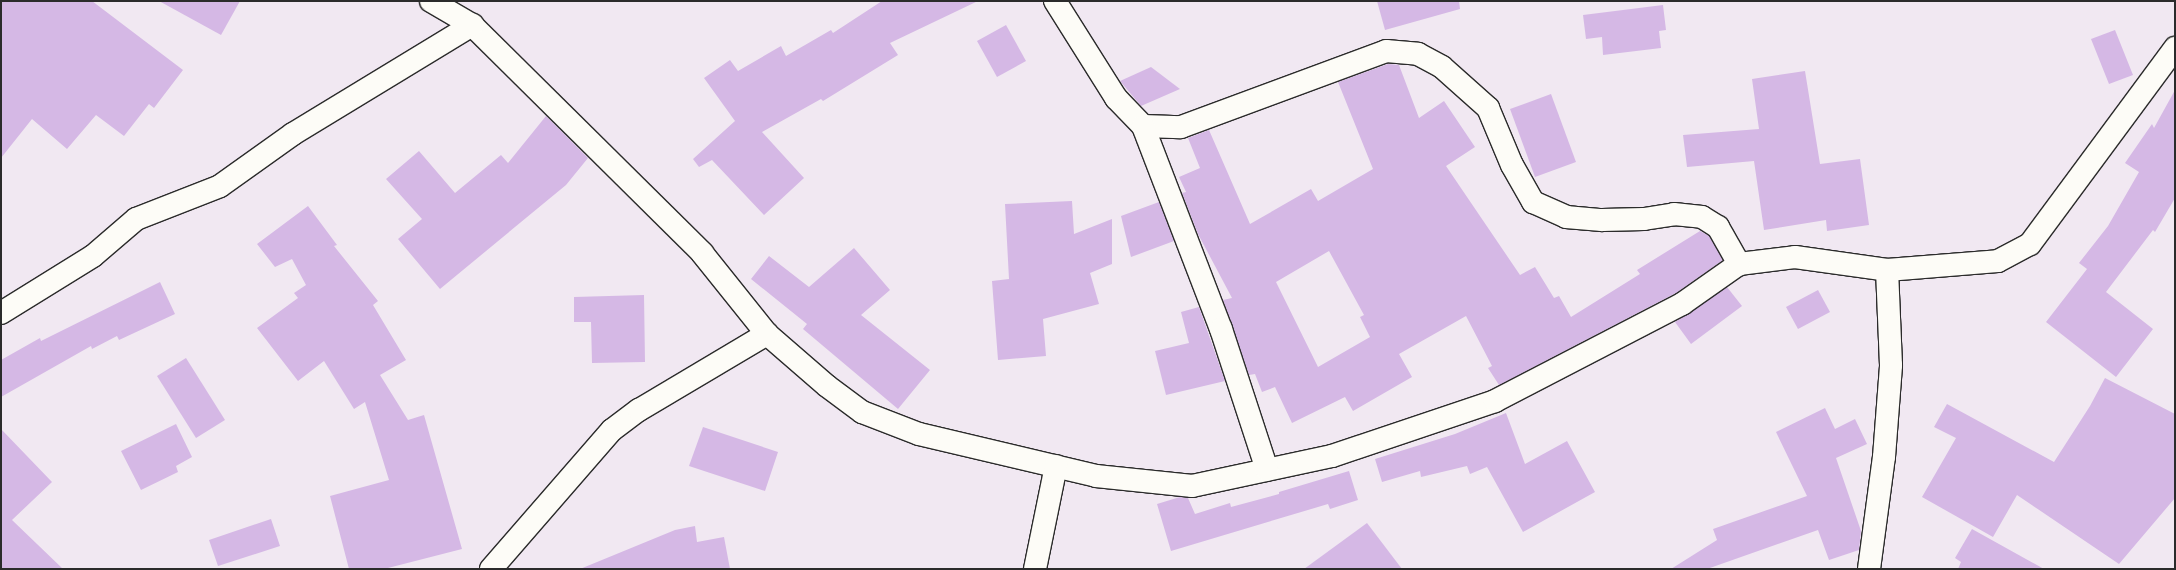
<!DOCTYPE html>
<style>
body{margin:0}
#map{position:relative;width:2176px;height:570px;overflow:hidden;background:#f1e8f2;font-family:"Gochi Hand",sans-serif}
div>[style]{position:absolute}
.building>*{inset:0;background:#d5b8e5}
.roads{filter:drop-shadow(1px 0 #2b2b2b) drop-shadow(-1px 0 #2b2b2b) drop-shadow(0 1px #2b2b2b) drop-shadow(0 -1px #2b2b2b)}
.minor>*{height:22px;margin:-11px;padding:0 11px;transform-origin:11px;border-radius:11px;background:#fdfcf7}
span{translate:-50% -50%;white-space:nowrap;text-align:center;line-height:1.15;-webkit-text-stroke:3.5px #fdfcf7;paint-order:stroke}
.frame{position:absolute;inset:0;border:2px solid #2b2b2b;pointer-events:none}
</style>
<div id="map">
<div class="building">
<i style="clip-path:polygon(1px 1px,92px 1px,183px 70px,154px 108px,149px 104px,124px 136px,96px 115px,67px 149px,32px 119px,1px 158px)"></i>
<i style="clip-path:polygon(159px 1px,240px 1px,221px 35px)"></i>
<i style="clip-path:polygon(882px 1px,978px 1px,890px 43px,898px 55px,823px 101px,821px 99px,762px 132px,804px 178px,764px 215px,712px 160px,699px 167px,693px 159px,735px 121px,704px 78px,730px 60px,738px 71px,781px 46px,786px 56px,831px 30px,833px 33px)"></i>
<i style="clip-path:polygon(1377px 1px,1459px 1px,1460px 9px,1385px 30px)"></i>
<i style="clip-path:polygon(1663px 5px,1666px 30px,1659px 31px,1661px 48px,1603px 55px,1602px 37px,1586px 39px,1583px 15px)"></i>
<i style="clip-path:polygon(1006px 25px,1026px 61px,997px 77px,977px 41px)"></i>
<i style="clip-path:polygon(2115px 30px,2133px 75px,2109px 84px,2091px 39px)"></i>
<i style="clip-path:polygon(evenodd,1388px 64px,1399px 65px,1419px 118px,1444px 101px,1475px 147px,1446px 166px,1520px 275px,1535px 267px,1554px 298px,1559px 296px,1571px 317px,1640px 274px,1637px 270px,1700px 231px,1709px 236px,1723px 260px,1676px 293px,1499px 385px,1488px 368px,1492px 366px,1466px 316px,1399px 354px,1412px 377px,1353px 411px,1345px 397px,1292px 423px,1275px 387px,1262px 392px,1255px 374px,1249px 375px,1223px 300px,1232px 298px,1198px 234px,1182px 193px,1186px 192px,1179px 177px,1200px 168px,1188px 138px,1209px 130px,1250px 224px,1311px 189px,1318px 201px,1373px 169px,1338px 82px,1388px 64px,1329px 251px,1364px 315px,1360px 317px,1370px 337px,1318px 367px,1276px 282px,1329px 251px)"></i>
<i style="clip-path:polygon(1151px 67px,1180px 89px,1141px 106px,1120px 81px)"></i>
<i style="clip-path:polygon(1805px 71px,1820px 164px,1860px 159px,1869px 225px,1827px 231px,1826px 220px,1764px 230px,1754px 161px,1687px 167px,1683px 135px,1759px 129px,1752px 79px)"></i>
<i style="clip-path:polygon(2175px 90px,2175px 198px,2155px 232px,2153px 230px,2106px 292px,2153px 329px,2116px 377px,2046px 322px,2087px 269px,2079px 263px,2108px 226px,2139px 172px,2125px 163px,2152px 124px,2154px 128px)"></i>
<i style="clip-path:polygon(1551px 94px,1576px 162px,1535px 177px,1510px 109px)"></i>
<i style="clip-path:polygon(546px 116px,588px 158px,566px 185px,440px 289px,398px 239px,422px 219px,386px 179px,419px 151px,455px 193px,501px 155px,508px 163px)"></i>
<i style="clip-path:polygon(1072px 201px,1074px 234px,1112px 219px,1112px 264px,1090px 273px,1099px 304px,1043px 319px,1046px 356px,998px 360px,992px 281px,1009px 279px,1005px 204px)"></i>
<i style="clip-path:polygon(1159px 202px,1174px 241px,1131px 257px,1121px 216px)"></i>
<i style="clip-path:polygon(308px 206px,337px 245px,334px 246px,378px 301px,373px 305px,406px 360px,380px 375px,408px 420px,424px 415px,462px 549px,384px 569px,349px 569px,330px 496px,389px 480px,365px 402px,354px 409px,324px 361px,298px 381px,257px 328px,298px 298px,294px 293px,306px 285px,292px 259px,275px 267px,257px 244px)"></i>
<i style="clip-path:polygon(854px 248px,890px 290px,861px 315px,930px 370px,898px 409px,803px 329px,807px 324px,751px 279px,769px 256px,809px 287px)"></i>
<i style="clip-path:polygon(160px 282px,175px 314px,119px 340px,117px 336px,92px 349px,91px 346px,1px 397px,1px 360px,40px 338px,41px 341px)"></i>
<i style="clip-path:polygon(1727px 287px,1742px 306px,1691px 344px,1675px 322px)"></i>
<i style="clip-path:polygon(1818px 290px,1830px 312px,1798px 329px,1786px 307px)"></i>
<i style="clip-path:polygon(644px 295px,645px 362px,592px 363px,591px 322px,574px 322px,574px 297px)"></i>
<i style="clip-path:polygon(1199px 307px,1225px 381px,1166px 395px,1155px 351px,1189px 343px,1181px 312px)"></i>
<i style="clip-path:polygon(186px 358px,225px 420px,196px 438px,157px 376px)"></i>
<i style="clip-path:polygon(2105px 378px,2175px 414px,2175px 498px,2119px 564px,2017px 495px,1993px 537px,1922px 497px,1956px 438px,1934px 427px,1947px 404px,2054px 462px,2090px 406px)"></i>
<i style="clip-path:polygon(1825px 408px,1835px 429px,1855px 419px,1867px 444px,1836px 458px,1861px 531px,1859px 550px,1829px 560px,1818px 530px,1707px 569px,1671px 569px,1717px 540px,1713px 529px,1807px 496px,1776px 432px)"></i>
<i style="clip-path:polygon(1506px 413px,1525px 464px,1567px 441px,1595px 492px,1523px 532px,1487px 467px,1470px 474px,1467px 466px,1421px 477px,1420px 471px,1382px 482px,1375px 459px,1455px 434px)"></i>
<i style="clip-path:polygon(176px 424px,192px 457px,176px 466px,178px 472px,141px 490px,121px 451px)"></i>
<i style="clip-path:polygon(703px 427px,778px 452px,765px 491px,689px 466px)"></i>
<i style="clip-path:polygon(1px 429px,52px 482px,12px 520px,63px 569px,1px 569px)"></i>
<i style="clip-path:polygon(1349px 471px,1358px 500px,1330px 509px,1328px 504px,1171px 551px,1157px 504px,1180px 497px,1188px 498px,1195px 514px,1230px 503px,1231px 507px,1279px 494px,1279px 492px)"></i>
<i style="clip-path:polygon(271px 519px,280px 546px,218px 566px,209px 540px)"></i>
<i style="clip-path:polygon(1367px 523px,1402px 569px,1304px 569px)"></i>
<i style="clip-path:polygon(695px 526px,697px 542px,724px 537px,730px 569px,580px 569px,675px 530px)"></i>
<i style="clip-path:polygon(1972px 529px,2044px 569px,1958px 569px,1961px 562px,1955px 558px)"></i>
</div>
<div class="roads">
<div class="minor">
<i style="left:431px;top:1px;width:48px;rotate:30.3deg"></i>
<i style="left:472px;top:25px;width:324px;rotate:44.7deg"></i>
<i style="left:702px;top:253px;width:104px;rotate:51.3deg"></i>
<i style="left:767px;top:334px;width:79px;rotate:40.9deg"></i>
<i style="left:827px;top:386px;width:44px;rotate:36.6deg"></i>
<i style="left:862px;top:412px;width:61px;rotate:21.1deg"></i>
<i style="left:919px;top:434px;width:182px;rotate:13.3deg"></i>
<i style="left:1096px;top:476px;width:97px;rotate:5.9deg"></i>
<i style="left:1192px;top:486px;width:143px;rotate:-12.1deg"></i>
<i style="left:1332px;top:456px;width:172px;rotate:-18.6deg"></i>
<i style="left:1495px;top:401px;width:211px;rotate:-27.4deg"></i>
<i style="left:1682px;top:304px;width:70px;rotate:-35.1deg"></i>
<i style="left:1739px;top:264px;width:56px;rotate:-7.1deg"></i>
<i style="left:1795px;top:257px;width:93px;rotate:8deg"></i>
<i style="left:1887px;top:270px;width:111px;rotate:-4.6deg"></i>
<i style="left:1998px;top:261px;width:36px;rotate:-28deg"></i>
<i style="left:2030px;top:244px;width:244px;rotate:-53.5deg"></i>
<i style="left:1055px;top:1px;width:115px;rotate:57.8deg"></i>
<i style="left:1116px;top:98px;width:39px;rotate:46deg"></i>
<i style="left:1143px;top:126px;width:38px;rotate:2deg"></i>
<i style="left:1181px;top:127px;width:219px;rotate:-20.3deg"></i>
<i style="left:1386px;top:51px;width:32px;rotate:5deg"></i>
<i style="left:1418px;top:54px;width:27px;rotate:28deg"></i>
<i style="left:1442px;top:67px;width:62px;rotate:41.7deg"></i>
<i style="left:1488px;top:108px;width:62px;rotate:67.2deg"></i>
<i style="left:1512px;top:165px;width:43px;rotate:60.4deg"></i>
<i style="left:1533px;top:202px;width:36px;rotate:24deg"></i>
<i style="left:1566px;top:217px;width:36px;rotate:5deg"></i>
<i style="left:1602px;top:220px;width:42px;rotate:-1.4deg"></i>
<i style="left:1644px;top:219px;width:30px;rotate:-9deg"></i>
<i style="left:1674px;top:214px;width:28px;rotate:6deg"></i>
<i style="left:1702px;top:217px;width:19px;rotate:32deg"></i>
<i style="left:1718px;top:227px;width:43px;rotate:60.4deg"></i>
<i style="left:1143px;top:126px;width:217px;rotate:69deg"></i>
<i style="left:1221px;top:329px;width:148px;rotate:71.9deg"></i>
<i style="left:1px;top:313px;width:108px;rotate:-31.8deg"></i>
<i style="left:93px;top:256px;width:57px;rotate:-40.7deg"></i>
<i style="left:136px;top:219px;width:90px;rotate:-21.4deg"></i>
<i style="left:220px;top:186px;width:90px;rotate:-35.5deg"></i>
<i style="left:293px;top:134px;width:210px;rotate:-31.3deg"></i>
<i style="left:491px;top:569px;width:184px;rotate:-49deg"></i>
<i style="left:612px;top:430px;width:34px;rotate:-37deg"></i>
<i style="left:639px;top:410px;width:149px;rotate:-30.7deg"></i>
<i style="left:1035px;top:569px;width:105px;rotate:-78.5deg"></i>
<i style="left:1869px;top:569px;width:113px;rotate:-82.4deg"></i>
<i style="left:1884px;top:457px;width:92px;rotate:-85.6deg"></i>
<i style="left:1891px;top:365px;width:95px;rotate:-92.4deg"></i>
</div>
</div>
<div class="frame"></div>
</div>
